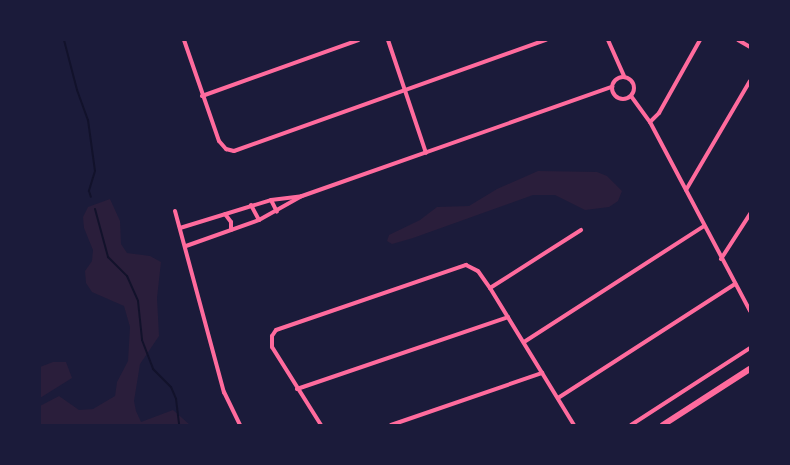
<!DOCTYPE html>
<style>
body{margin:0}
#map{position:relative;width:790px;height:465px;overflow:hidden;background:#1b1b3a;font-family:"Crimson Pro",serif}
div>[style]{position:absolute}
.green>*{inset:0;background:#2a1e3b}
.stream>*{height:2px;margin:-1px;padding:0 1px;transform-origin:1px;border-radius:1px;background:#12122b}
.minor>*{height:4px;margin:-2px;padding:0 2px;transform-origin:2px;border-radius:2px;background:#ff6b9d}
.minor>.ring{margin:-2px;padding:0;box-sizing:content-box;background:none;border:4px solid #ff6b9d;border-radius:50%}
.secondary>*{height:5.5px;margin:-2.75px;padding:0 2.75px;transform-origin:2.75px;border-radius:2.75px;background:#ff6b9d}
span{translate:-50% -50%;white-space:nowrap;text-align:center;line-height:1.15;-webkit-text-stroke:4px #1b1b3a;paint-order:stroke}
.frame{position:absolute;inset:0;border:41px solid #1b1b3a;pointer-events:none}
</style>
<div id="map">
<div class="green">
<i style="clip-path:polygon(538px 171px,597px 172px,607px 176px,622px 191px,618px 201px,609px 207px,585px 210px,555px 195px,533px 195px,413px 238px,392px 244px,387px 241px,389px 235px,420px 220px,437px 207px,469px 206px,497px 189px)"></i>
<i style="clip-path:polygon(110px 199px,120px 221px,121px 244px,127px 253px,150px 256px,161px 262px,157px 298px,159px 336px,140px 364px,134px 401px,136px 411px,141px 422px,173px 410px,190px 425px,40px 425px,40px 406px,59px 396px,79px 410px,93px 409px,115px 396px,117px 382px,128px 361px,130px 327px,124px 306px,92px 292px,86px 283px,85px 271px,92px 261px,93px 250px,84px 228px,83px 217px,88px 207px)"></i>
<i style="clip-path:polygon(53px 362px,66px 362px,72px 378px,40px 398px,40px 367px)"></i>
</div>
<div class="stream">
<i style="left:64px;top:40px;width:52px;rotate:75.4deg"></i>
<i style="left:77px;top:90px;width:32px;rotate:70deg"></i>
<i style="left:88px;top:120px;width:51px;rotate:82.2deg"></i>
<i style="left:95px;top:171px;width:21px;rotate:107deg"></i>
<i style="left:89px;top:191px;width:6px;rotate:72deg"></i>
<i style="left:95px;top:209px;width:50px;rotate:74.8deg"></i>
<i style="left:108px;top:257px;width:27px;rotate:45deg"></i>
<i style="left:127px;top:276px;width:27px;rotate:66deg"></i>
<i style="left:138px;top:301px;width:39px;rotate:84deg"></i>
<i style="left:142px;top:340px;width:31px;rotate:69deg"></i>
<i style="left:153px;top:369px;width:25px;rotate:45deg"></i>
<i style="left:171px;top:387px;width:13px;rotate:67deg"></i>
<i style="left:176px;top:399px;width:26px;rotate:83deg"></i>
</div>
<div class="minor">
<i style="left:184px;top:40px;width:107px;rotate:70.9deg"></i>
<i style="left:219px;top:141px;width:11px;rotate:49deg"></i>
<i style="left:226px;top:149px;width:8px;rotate:14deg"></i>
<i style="left:234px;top:151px;width:331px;rotate:-19.6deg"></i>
<i style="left:388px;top:40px;width:119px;rotate:71.4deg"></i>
<i style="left:608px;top:40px;width:39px;rotate:66deg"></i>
<i style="left:738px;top:40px;width:14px;rotate:30deg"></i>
<i class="ring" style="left:612px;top:77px;width:18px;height:18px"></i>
<i style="left:202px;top:96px;width:166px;rotate:-19.7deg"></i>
<i style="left:631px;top:96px;width:32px;rotate:54deg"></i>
<i style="left:650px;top:122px;width:214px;rotate:62.1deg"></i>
<i style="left:650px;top:122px;width:13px;rotate:-45deg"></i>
<i style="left:659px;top:113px;width:84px;rotate:-60.7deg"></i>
<i style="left:686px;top:190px;width:126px;rotate:-59.6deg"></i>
<i style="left:271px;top:200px;width:13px;rotate:63deg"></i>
<i style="left:251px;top:205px;width:17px;rotate:62deg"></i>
<i style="left:175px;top:211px;width:188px;rotate:74.9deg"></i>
<i style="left:224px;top:392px;width:37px;rotate:64deg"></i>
<i style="left:225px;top:214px;width:10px;rotate:53deg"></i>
<i style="left:231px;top:222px;width:8px;rotate:90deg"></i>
<i style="left:180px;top:228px;width:95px;rotate:-17.1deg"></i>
<i style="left:271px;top:200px;width:31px;rotate:-7deg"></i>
<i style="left:186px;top:246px;width:77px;rotate:-19.6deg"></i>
<i style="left:259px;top:220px;width:49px;rotate:-29.2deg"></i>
<i style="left:302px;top:196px;width:329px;rotate:-19.4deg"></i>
<i style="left:721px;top:259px;width:54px;rotate:-57.2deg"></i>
<i style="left:490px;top:288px;width:108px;rotate:-32.5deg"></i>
<i style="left:524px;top:342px;width:214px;rotate:-32.8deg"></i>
<i style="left:297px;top:389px;width:223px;rotate:-18.8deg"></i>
<i style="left:558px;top:398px;width:211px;rotate:-32.8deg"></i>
<i style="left:321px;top:425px;width:92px;rotate:-122.1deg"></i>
<i style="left:272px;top:347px;width:11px;rotate:-90deg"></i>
<i style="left:272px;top:336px;width:7px;rotate:-56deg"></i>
<i style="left:276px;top:330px;width:201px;rotate:-18.9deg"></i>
<i style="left:466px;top:265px;width:13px;rotate:27deg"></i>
<i style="left:478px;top:271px;width:21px;rotate:55deg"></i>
<i style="left:490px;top:288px;width:161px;rotate:58.5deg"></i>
<i style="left:391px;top:425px;width:160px;rotate:-19deg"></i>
<i style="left:631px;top:425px;width:142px;rotate:-32.9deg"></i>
</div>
<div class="secondary">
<i style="left:663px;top:425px;width:103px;rotate:-32.8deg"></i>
</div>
<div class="frame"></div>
</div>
